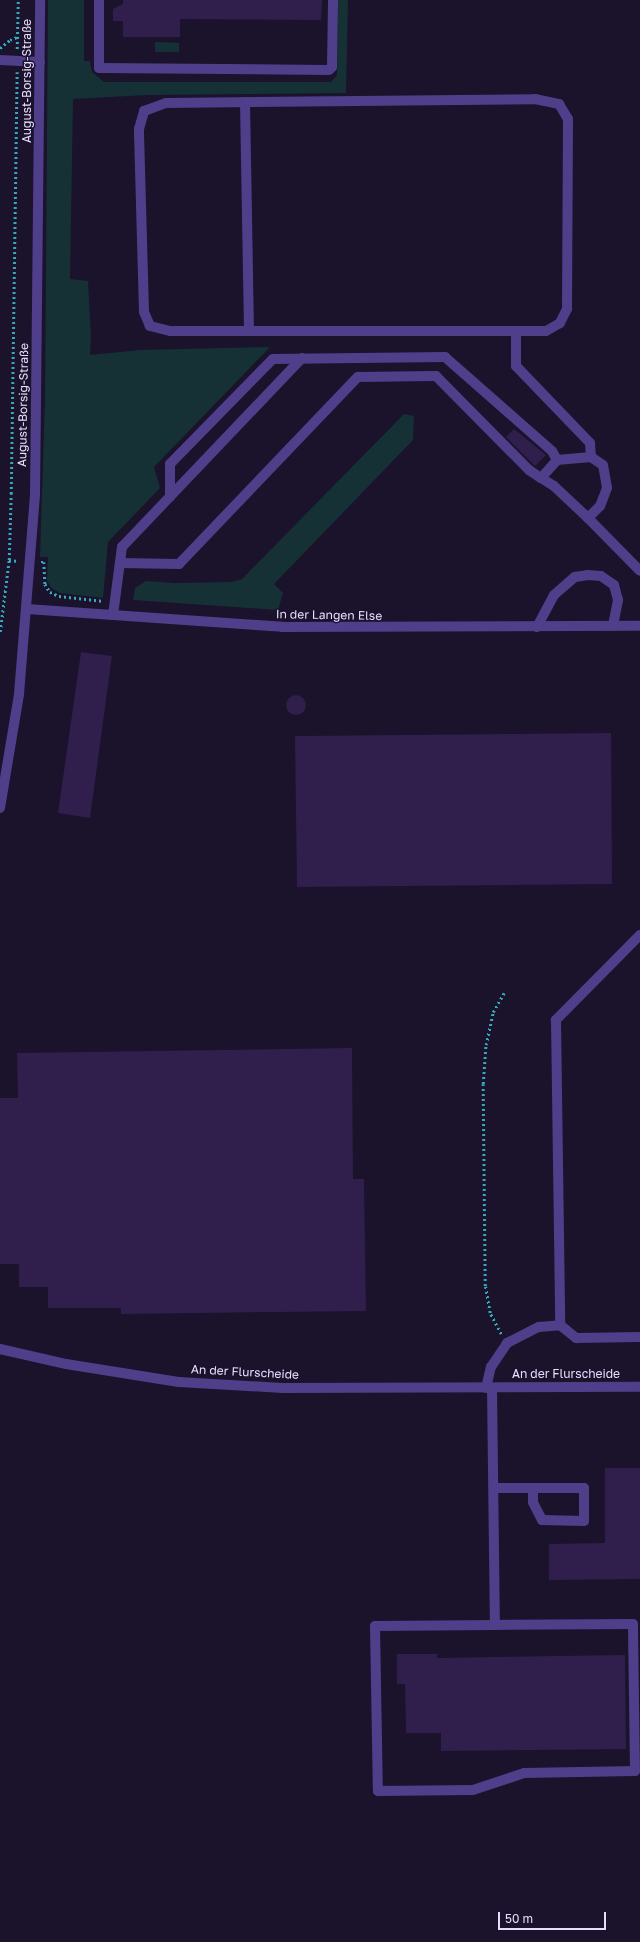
<!DOCTYPE html>
<meta charset="utf-8">
<style>
body{margin:0}
#map{position:relative;width:640px;height:1942px;overflow:hidden;background:#1b122c;font-family:"Golos Text",sans-serif}
div>[style]{position:absolute}
.green>*{inset:0;background:#153136}
.building>*{inset:0;background:#301e4c}
.round{border-radius:50%}
.path>*{height:2.5px;margin-top:-1.25px;transform-origin:0;background:repeating-linear-gradient(90deg,#34abbc 0 2px,transparent 0 5px)}
.minor>*{height:10px;margin:-5px;padding:0 5px;transform-origin:5px;border-radius:5px;background:#4f3e89}
span{translate:-50% -50%;white-space:nowrap;text-align:center;line-height:1.15;-webkit-text-stroke:3px #1b122c;paint-order:stroke}
.street-label{font-size:12px;color:#e7ddfe}
.scale{position:absolute;left:498px;top:1912px;width:108px;height:18px;box-sizing:border-box;border:2px solid #e7ddfe;border-top:0;padding-left:5px;font-size:12px;line-height:14px;white-space:nowrap;color:#e7ddfe;-webkit-text-stroke:3px #1b122c;paint-order:stroke}
</style>
<div id="map">
<div class="green">
<i style="clip-path:polygon(48px 0,84px 0,84px 61px,90px 61px,92px 72px,104px 82px,331px 82px,337px 75px,338px 0,348px 0,346px 93px,147px 95px,73px 99px,70px 279px,88px 281px,91px 336px,90px 355px,140px 350px,270px 347px,154px 467px,160px 488px,108px 542px,103px 598px,60px 593px,51px 588px,47px 580px,48px 557px,40px 557px,45px 400px)"></i>
<i style="clip-path:polygon(155px 42px,179px 43px,179px 52px,155px 52px)"></i>
<i style="clip-path:polygon(404px 414px,414px 416px,413px 440px,274px 584px,283px 593px,278px 610px,133px 600px,135px 588px,146px 581px,175px 583px,232px 582px,242px 579px)"></i>
</div>
<div class="building">
<i style="clip-path:polygon(123px 0,322px 0,321px 20px,180px 19px,180px 37px,123px 37px,123px 21px,113px 21px,113px 9px,123px 4px)"></i>
<i style="clip-path:polygon(514px 429px,546px 455px,535px 466px,506px 437px)"></i>
<i style="clip-path:polygon(81px 652px,112px 656px,90px 818px,58px 813px)"></i>
<i class="round" style="left:286px;top:695px;width:20px;height:20px"></i>
<i style="clip-path:polygon(611px 733px,612px 884px,297px 887px,295px 736px)"></i>
<i style="clip-path:polygon(352px 1048px,353px 1179px,364px 1179px,366px 1311px,121px 1314px,121px 1308px,48px 1308px,48px 1287px,19px 1287px,19px 1264px,0 1264px,0 1098px,18px 1098px,17px 1053px)"></i>
<i style="clip-path:polygon(605px 1468px,640px 1468px,640px 1579px,549px 1580px,549px 1544px,605px 1543px)"></i>
<i style="clip-path:polygon(397px 1654px,437px 1654px,437px 1658px,625px 1655px,626px 1749px,441px 1751px,441px 1733px,406px 1733px,405px 1684px,397px 1684px)"></i>
</div>
<div class="path">
<i style="left:0;top:48px;width:13px;rotate:-39deg"></i>
<i style="left:10px;top:40px;width:8px;rotate:-23deg"></i>
<i style="left:17px;top:49px;width:49px;rotate:-88.8deg"></i>
<i style="left:9px;top:560px;width:9px;rotate:6deg"></i>
<i style="left:41px;top:562px;width:3px"></i>
<i style="left:44px;top:562px;width:22px;rotate:87deg"></i>
<i style="left:45px;top:584px;width:9px;rotate:58deg"></i>
<i style="left:50px;top:592px;width:10px;rotate:24deg"></i>
<i style="left:59px;top:596px;width:45px;rotate:6.3deg"></i>
<i style="left:0;top:632px;width:73px;rotate:-82.9deg"></i>
<i style="left:9px;top:560px;width:66px;rotate:-88.3deg"></i>
<i style="left:11px;top:494px;width:422px;rotate:-89.2deg"></i>
<i style="left:501px;top:1334px;width:24px;rotate:-118deg"></i>
<i style="left:490px;top:1313px;width:27px;rotate:-100deg"></i>
<i style="left:485px;top:1286px;width:202px;rotate:-90.6deg"></i>
<i style="left:483px;top:1084px;width:39px;rotate:-86deg"></i>
<i style="left:486px;top:1045px;width:34px;rotate:-78deg"></i>
<i style="left:493px;top:1012px;width:22px;rotate:-60deg"></i>
</div>
<div class="minor">
<i style="left:99px;top:0;width:68px;rotate:90deg"></i>
<i style="left:99px;top:68px;width:230px;rotate:0.5deg"></i>
<i style="left:329px;top:70px;width:4px;rotate:-45deg"></i>
<i style="left:332px;top:67px;width:67px;rotate:-89.1deg"></i>
<i style="left:0;top:60px;width:40px;rotate:2.9deg"></i>
<i style="left:535px;top:99px;width:25px;rotate:12deg"></i>
<i style="left:559px;top:104px;width:17px;rotate:59deg"></i>
<i style="left:568px;top:119px;width:190px;rotate:90.3deg"></i>
<i style="left:567px;top:309px;width:16px;rotate:117deg"></i>
<i style="left:560px;top:323px;width:16px;rotate:150deg"></i>
<i style="left:546px;top:331px;width:376px;rotate:180deg"></i>
<i style="left:170px;top:331px;width:21px;rotate:-166deg"></i>
<i style="left:150px;top:326px;width:15px;rotate:-113deg"></i>
<i style="left:144px;top:312px;width:183px;rotate:-91.6deg"></i>
<i style="left:139px;top:129px;width:19px;rotate:-74deg"></i>
<i style="left:144px;top:111px;width:23px;rotate:-20deg"></i>
<i style="left:166px;top:103px;width:369px;rotate:-0.6deg"></i>
<i style="left:245px;top:102px;width:229px;rotate:89deg"></i>
<i style="left:516px;top:331px;width:35px;rotate:90deg"></i>
<i style="left:516px;top:366px;width:107px;rotate:46.1deg"></i>
<i style="left:590px;top:443px;width:14px;rotate:86deg"></i>
<i style="left:591px;top:457px;width:14px;rotate:34deg"></i>
<i style="left:603px;top:465px;width:23px;rotate:80deg"></i>
<i style="left:607px;top:488px;width:19px;rotate:111deg"></i>
<i style="left:600px;top:506px;width:17px;rotate:135deg"></i>
<i style="left:588px;top:518px;width:74px;rotate:45.5deg"></i>
<i style="left:170px;top:497px;width:33px;rotate:-90deg"></i>
<i style="left:170px;top:464px;width:147px;rotate:-45.6deg"></i>
<i style="left:273px;top:359px;width:172px;rotate:-0.7deg"></i>
<i style="left:445px;top:357px;width:142px;rotate:41.3deg"></i>
<i style="left:552px;top:451px;width:10px;rotate:61deg"></i>
<i style="left:588px;top:518px;width:47px;rotate:-136.7deg"></i>
<i style="left:554px;top:486px;width:15px;rotate:-148deg"></i>
<i style="left:541px;top:478px;width:24px;rotate:-48deg"></i>
<i style="left:557px;top:460px;width:34px;rotate:-5deg"></i>
<i style="left:120px;top:563px;width:59px;rotate:1deg"></i>
<i style="left:179px;top:564px;width:259px;rotate:-46.3deg"></i>
<i style="left:358px;top:377px;width:78px;rotate:-0.7deg"></i>
<i style="left:436px;top:376px;width:132px;rotate:45.3deg"></i>
<i style="left:529px;top:470px;width:14px;rotate:34deg"></i>
<i style="left:27px;top:609px;width:256px;rotate:4deg"></i>
<i style="left:282px;top:627px;width:358px;rotate:-0.2deg"></i>
<i style="left:113px;top:615px;width:69px;rotate:-82.5deg"></i>
<i style="left:122px;top:547px;width:261px;rotate:-46.4deg"></i>
<i style="left:537px;top:627px;width:36px;rotate:-62deg"></i>
<i style="left:554px;top:595px;width:28px;rotate:-41deg"></i>
<i style="left:575px;top:577px;width:13px;rotate:-9deg"></i>
<i style="left:588px;top:575px;width:13px;rotate:4deg"></i>
<i style="left:601px;top:576px;width:16px;rotate:35deg"></i>
<i style="left:614px;top:585px;width:16px;rotate:75deg"></i>
<i style="left:618px;top:600px;width:26px;rotate:101deg"></i>
<i style="left:0;top:808px;width:116px;rotate:-80.5deg"></i>
<i style="left:19px;top:694px;width:201px;rotate:-85.4deg"></i>
<i style="left:35px;top:494px;width:494px;rotate:-89.4deg"></i>
<i style="left:640px;top:935px;width:120px;rotate:134.7deg"></i>
<i style="left:556px;top:1020px;width:305px;rotate:89.2deg"></i>
<i style="left:560px;top:1325px;width:21px;rotate:39deg"></i>
<i style="left:576px;top:1338px;width:64px;rotate:-0.9deg"></i>
<i style="left:0;top:1349px;width:68px;rotate:12.8deg"></i>
<i style="left:66px;top:1364px;width:114px;rotate:9.1deg"></i>
<i style="left:179px;top:1382px;width:104px;rotate:3.3deg"></i>
<i style="left:283px;top:1388px;width:357px;rotate:-0.2deg"></i>
<i style="left:486px;top:1388px;width:22px;rotate:-77deg"></i>
<i style="left:491px;top:1367px;width:29px;rotate:-56deg"></i>
<i style="left:507px;top:1343px;width:36px;rotate:-27deg"></i>
<i style="left:539px;top:1327px;width:21px;rotate:-5deg"></i>
<i style="left:492px;top:1388px;width:237px;rotate:89.3deg"></i>
<i style="left:495px;top:1625px;width:120px;rotate:179.5deg"></i>
<i style="left:375px;top:1626px;width:165px;rotate:89deg"></i>
<i style="left:378px;top:1791px;width:95px;rotate:-0.6deg"></i>
<i style="left:473px;top:1790px;width:54px;rotate:-18.4deg"></i>
<i style="left:524px;top:1773px;width:111px;rotate:-1deg"></i>
<i style="left:635px;top:1771px;width:147px;rotate:-90.8deg"></i>
<i style="left:633px;top:1624px;width:138px;rotate:179.6deg"></i>
<i style="left:494px;top:1488px;width:90px"></i>
<i style="left:584px;top:1488px;width:33px;rotate:90deg"></i>
<i style="left:584px;top:1521px;width:42px;rotate:-178.6deg"></i>
<i style="left:542px;top:1520px;width:20px;rotate:-117deg"></i>
<i style="left:533px;top:1502px;width:14px;rotate:-90deg"></i>
</div>
<div class="street-label">
<span style="left:27px;top:81px;rotate:-90deg">August-Borsig-Straße</span>
<span style="left:23px;top:405px;rotate:-89deg">August-Borsig-Straße</span>
<span style="left:329px;top:615px;rotate:1deg">In der Langen Else</span>
<span style="left:245px;top:1372px;rotate:3deg">An der Flurscheide</span>
<span style="left:566px;top:1374px">An der Flurscheide</span>
</div>
<div class="scale">50 m</div>
</div>
